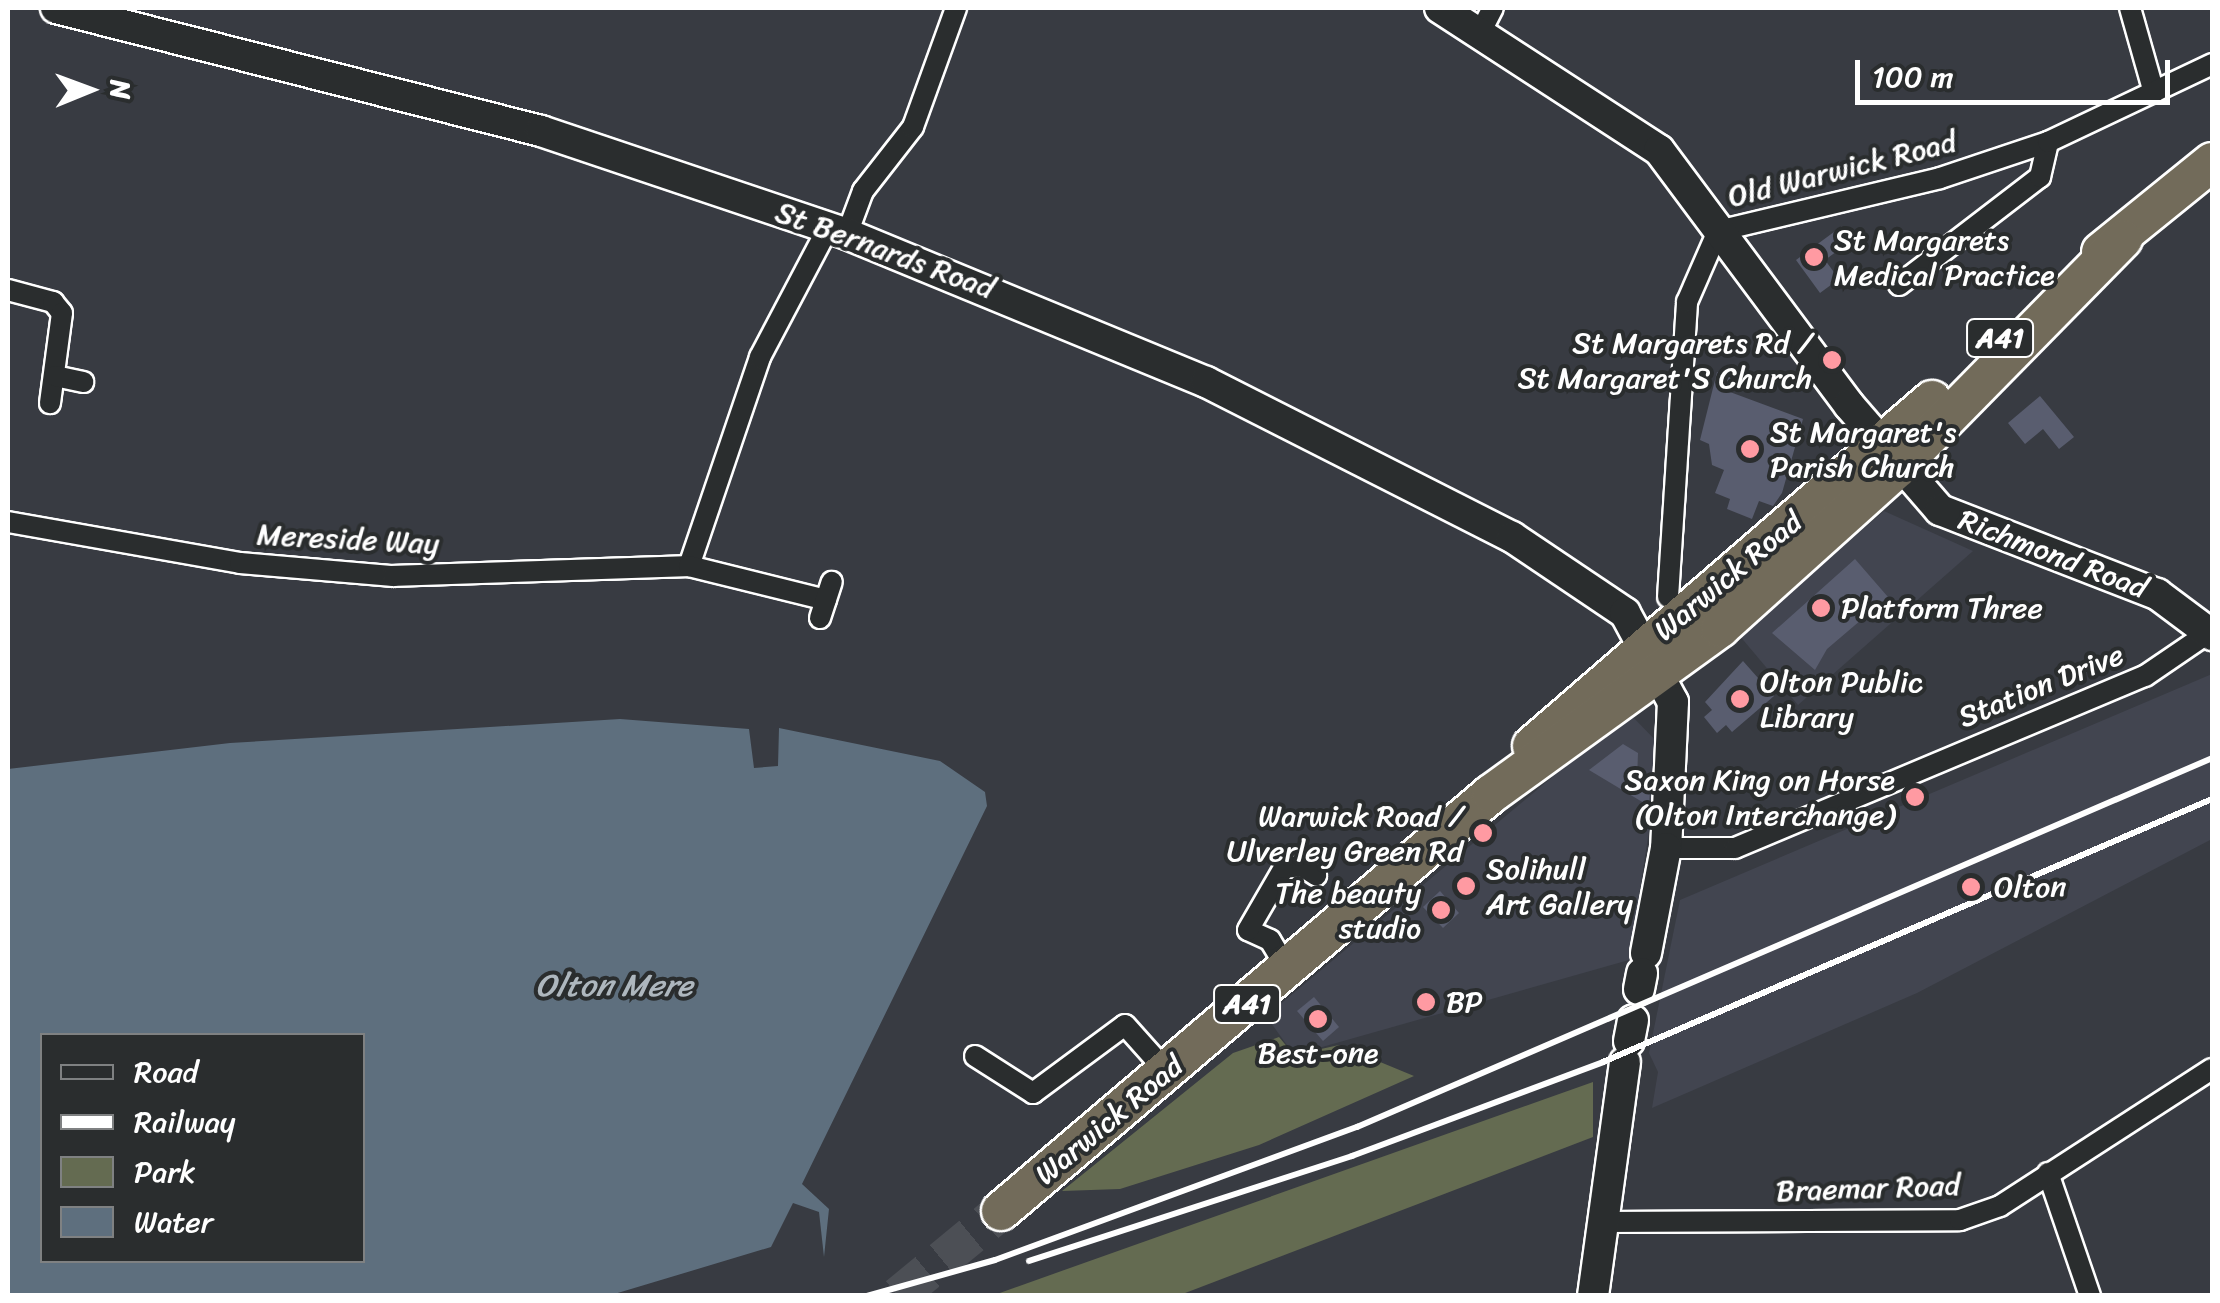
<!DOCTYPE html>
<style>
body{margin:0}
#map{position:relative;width:2220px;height:1303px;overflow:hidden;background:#383b42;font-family:Sriracha,sans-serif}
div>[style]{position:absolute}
.built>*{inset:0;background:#424550}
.green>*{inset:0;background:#646b51}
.water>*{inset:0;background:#5e6f7e}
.building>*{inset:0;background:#595d6f}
.highway-tunnel>*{height:38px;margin-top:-19px;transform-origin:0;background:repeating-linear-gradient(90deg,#4c4f55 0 38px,transparent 0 57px)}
.roads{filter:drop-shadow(2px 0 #fff) drop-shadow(-2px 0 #fff) drop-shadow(0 2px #fff) drop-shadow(0 -2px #fff)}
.street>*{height:20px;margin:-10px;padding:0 10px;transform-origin:10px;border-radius:10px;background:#2a2d2e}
.secondary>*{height:30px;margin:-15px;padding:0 15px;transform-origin:15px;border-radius:15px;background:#2a2d2e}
.highway>*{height:38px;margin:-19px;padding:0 19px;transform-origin:19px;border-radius:19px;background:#726b5a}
.rail>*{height:6px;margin:-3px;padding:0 3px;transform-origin:3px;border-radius:3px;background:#fff}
.dots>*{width:28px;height:28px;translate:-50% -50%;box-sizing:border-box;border:5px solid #2a2d2e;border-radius:50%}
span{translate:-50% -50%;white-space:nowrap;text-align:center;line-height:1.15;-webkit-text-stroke:8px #2a2d2e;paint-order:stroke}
.shield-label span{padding:2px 8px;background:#2a2d2e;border:2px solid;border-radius:8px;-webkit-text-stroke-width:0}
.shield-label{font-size:28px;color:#fff;font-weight:700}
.street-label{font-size:30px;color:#fff}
.poi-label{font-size:30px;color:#fff}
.left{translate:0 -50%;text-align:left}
.right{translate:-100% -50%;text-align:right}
.water-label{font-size:32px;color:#aeb7be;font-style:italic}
.frame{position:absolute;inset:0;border:10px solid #fff;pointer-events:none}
.legend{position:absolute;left:40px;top:1033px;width:325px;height:230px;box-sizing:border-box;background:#2a2d2e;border:2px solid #7f8182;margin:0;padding:12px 18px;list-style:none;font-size:30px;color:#fff}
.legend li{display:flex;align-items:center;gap:20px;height:50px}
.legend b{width:50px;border:2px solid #7f8182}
.north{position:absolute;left:40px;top:40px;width:100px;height:100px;-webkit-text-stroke:8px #2a2d2e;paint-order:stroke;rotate:89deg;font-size:28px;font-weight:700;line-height:40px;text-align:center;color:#fff}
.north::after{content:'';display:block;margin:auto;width:35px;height:45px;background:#fff;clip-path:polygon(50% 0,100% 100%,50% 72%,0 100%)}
.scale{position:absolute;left:1855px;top:60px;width:315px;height:45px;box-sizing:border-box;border:5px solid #fff;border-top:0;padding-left:12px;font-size:30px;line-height:35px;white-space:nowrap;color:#fff;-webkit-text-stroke:8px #2a2d2e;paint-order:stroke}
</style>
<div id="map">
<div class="built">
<i style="clip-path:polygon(1884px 511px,1973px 551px,1798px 705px,1739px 635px)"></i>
<i style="clip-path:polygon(2212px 674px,2212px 839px,1917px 993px,1652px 1108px,1658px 1072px,1649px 1053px,1680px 900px)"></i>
<i style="clip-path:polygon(1629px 713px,1662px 747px,1629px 960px,1294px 1055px,1266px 1016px)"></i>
</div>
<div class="green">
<i style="clip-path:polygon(1279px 1037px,1294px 1055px,1339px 1045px,1414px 1076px,1259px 1145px,1120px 1189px,1062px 1191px,1233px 1053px)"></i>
<i style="clip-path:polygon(1593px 1082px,1593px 1137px,1180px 1295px,994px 1295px)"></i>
</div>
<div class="water">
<i style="clip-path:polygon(evenodd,620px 719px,749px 729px,754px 768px,778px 766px,779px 728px,940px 761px,985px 792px,987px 806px,802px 1184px,829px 1209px,824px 1257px,819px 1212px,793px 1203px,771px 1247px,611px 1295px,8px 1295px,8px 769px,230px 743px,620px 719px,42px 1036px,362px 1036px,362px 1260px,42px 1260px,42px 1036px)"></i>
</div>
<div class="building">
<i style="clip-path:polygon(1842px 226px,1852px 240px,1825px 260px,1839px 279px,1820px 293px,1796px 260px)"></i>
<i style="clip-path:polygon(1717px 372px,1735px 378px,1730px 392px,1803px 419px,1782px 493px,1773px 506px,1759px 501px,1752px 519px,1727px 509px,1730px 499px,1715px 493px,1724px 470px,1712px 465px,1709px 444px,1700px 440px)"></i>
<i style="clip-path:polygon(2040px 396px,2074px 437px,2059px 449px,2043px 429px,2025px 444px,2008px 423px)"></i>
<i style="clip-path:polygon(1855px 559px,1888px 597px,1827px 649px,1815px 670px,1772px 633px)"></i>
<i style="clip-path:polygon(1743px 661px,1774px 696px,1732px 732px,1726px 725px,1717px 733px,1704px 717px,1712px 710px,1705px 702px)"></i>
<i style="clip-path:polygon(1623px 744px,1638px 753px,1637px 781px,1650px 789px,1649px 806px,1589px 770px)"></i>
<i style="clip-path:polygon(1440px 891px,1459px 913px,1443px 928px,1423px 907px)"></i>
<i style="clip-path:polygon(1314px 997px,1339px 1027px,1323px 1041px,1297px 1011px)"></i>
</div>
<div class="highway-tunnel">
<i style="left:898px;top:1296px;width:134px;rotate:-39.5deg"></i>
</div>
<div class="roads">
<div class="street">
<i style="left:2130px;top:8px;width:88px;rotate:74.2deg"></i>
<i style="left:1478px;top:37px;width:33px;rotate:-63deg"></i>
<i style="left:847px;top:234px;width:46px;rotate:-69.6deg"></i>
<i style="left:863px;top:191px;width:81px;rotate:-52deg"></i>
<i style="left:913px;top:127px;width:127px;rotate:-70.1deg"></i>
<i style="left:1899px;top:285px;width:178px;rotate:-37.5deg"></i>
<i style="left:2040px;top:177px;width:36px;rotate:-77deg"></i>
<i style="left:8px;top:290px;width:47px;rotate:14.9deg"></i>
<i style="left:53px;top:302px;width:14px;rotate:51deg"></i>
<i style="left:62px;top:313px;width:91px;rotate:97.6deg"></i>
<i style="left:55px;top:376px;width:29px;rotate:12deg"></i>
<i style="left:8px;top:522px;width:236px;rotate:10deg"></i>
<i style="left:240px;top:563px;width:154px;rotate:4.9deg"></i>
<i style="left:393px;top:576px;width:296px;rotate:-1.9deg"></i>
<i style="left:689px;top:566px;width:221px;rotate:-71.2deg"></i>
<i style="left:760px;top:357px;width:146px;rotate:-62.2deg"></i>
<i style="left:689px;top:566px;width:141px;rotate:13.9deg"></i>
<i style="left:1668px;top:597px;width:296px;rotate:-86.3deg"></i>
<i style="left:1687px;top:302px;width:77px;rotate:-66.4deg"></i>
<i style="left:1718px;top:231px;width:228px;rotate:-13.4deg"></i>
<i style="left:1940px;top:178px;width:114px;rotate:-18.4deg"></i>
<i style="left:2048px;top:142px;width:182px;rotate:-25.4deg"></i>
<i style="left:820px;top:618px;width:38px;rotate:-72deg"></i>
<i style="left:1666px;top:848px;width:69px"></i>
<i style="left:1735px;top:848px;width:445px;rotate:-22.8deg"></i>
<i style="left:2145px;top:676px;width:73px;rotate:-34.3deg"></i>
<i style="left:1288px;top:970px;width:35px;rotate:-121deg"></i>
<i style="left:1270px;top:940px;width:24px;rotate:-156deg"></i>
<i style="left:1248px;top:930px;width:72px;rotate:-59.9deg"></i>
<i style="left:1284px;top:868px;width:18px;rotate:-6deg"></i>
<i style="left:1302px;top:866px;width:17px;rotate:33deg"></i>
<i style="left:975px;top:1056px;width:69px;rotate:32.5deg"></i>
<i style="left:1033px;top:1093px;width:114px;rotate:-36.5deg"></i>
<i style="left:1125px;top:1025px;width:63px;rotate:48.2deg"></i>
<i style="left:2048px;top:1173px;width:130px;rotate:71.1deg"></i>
<i style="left:1604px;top:1222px;width:356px;rotate:-0.3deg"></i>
<i style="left:1960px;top:1220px;width:42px;rotate:-19.3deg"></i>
<i style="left:2000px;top:1206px;width:252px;rotate:-32.9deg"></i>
</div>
<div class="secondary">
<i style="left:56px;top:8px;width:500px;rotate:14.23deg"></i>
<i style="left:541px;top:131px;width:323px;rotate:18.6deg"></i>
<i style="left:847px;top:234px;width:388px;rotate:22.4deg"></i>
<i style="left:1206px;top:382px;width:343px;rotate:26.9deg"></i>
<i style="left:1512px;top:537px;width:136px;rotate:33.9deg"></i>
<i style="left:1625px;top:613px;width:101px;rotate:61.7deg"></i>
<i style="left:1673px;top:702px;width:146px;rotate:92.7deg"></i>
<i style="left:1666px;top:848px;width:107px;rotate:100.8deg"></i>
<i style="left:1440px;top:8px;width:261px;rotate:33deg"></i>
<i style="left:1659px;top:150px;width:318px;rotate:53.3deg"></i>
<i style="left:1849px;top:405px;width:139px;rotate:49.1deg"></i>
<i style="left:1940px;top:510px;width:233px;rotate:21.2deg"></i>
<i style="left:2157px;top:594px;width:69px;rotate:36.7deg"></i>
<i style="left:1639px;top:989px;width:16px;rotate:-79deg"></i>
<i style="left:1629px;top:1041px;width:21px;rotate:-79deg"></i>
<i style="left:1593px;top:1296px;width:236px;rotate:-82.2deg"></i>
</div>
<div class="highway">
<i style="left:2101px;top:252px;width:143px;rotate:-39deg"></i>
<i style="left:1532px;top:746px;width:529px;rotate:-40.86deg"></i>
<i style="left:1001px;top:1211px;width:643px;rotate:-40.4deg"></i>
<i style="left:1491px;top:794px;width:283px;rotate:-35.9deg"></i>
<i style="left:1720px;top:628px;width:239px;rotate:-42deg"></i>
<i style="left:1898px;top:468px;width:321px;rotate:-45.5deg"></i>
</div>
</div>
<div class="rail">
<i style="left:1029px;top:1261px;width:340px;rotate:-18deg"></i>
<i style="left:1352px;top:1156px;width:268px;rotate:-20.5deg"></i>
<i style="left:1603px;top:1062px;width:663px;rotate:-23.36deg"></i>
<i style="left:867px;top:1296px;width:133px;rotate:-15.7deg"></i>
<i style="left:995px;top:1260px;width:386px;rotate:-20.2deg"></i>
<i style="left:1357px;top:1127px;width:931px;rotate:-23.34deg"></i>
</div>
<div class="dots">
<i style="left:1814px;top:257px;background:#ff9aa2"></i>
<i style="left:1832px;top:360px;background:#ff9aa2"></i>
<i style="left:1750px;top:449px;background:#ff9aa2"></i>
<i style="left:1821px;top:608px;background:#ff9aa2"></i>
<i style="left:1740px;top:699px;background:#ff9aa2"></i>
<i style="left:1915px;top:797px;background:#ff9aa2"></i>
<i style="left:1483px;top:833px;background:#ff9aa2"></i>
<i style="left:1466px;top:886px;background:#ff9aa2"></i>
<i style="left:1971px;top:887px;background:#ff9aa2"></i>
<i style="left:1441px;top:910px;background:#ff9aa2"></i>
<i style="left:1426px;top:1002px;background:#ff9aa2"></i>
<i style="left:1318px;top:1019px;background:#ff9aa2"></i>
</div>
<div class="shield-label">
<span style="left:2000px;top:338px">A41</span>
<span style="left:1247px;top:1004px">A41</span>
</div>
<div class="street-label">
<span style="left:1842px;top:169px;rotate:-14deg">Old Warwick Road</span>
<span style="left:885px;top:250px;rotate:20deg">St Bernards Road</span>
<span style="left:348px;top:539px;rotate:3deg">Mereside Way</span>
<span style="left:2053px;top:554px;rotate:21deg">Richmond Road</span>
<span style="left:1728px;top:576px;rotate:-40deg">Warwick Road</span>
<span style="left:2041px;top:686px;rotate:-22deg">Station Drive</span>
<span style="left:1109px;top:1120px;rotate:-40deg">Warwick Road</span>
<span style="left:1868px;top:1188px;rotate:-2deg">Braemar Road</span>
</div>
<div class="poi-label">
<span class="left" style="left:1834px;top:257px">St Margarets<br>Medical Practice</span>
<span class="right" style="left:1812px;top:360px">St Margarets Rd /<br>St Margaret'S Church</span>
<span class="left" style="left:1770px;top:449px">St Margaret's<br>Parish Church</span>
<span class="left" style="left:1841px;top:608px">Platform Three</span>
<span class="left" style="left:1760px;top:699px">Olton Public<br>Library</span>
<span class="right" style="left:1895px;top:797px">Saxon King on Horse<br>(Olton Interchange)</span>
<span class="right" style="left:1463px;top:833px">Warwick Road /<br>Ulverley Green Rd</span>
<span class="left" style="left:1486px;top:886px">Solihull<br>Art Gallery</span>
<span class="left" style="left:1994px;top:887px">Olton</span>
<span class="right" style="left:1421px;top:910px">The beauty<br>studio</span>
<span class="left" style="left:1446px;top:1002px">BP</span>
<span style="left:1318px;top:1053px">Best-one</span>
</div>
<div class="water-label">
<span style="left:614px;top:986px">Olton Mere</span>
</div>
<div class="frame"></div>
<ul class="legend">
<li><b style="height:12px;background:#2a2d2e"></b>Road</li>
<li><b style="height:12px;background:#fff"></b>Railway</li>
<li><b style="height:28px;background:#646b51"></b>Park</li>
<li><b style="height:28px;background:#5e6f7e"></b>Water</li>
</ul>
<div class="north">N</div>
<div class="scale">100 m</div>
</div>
